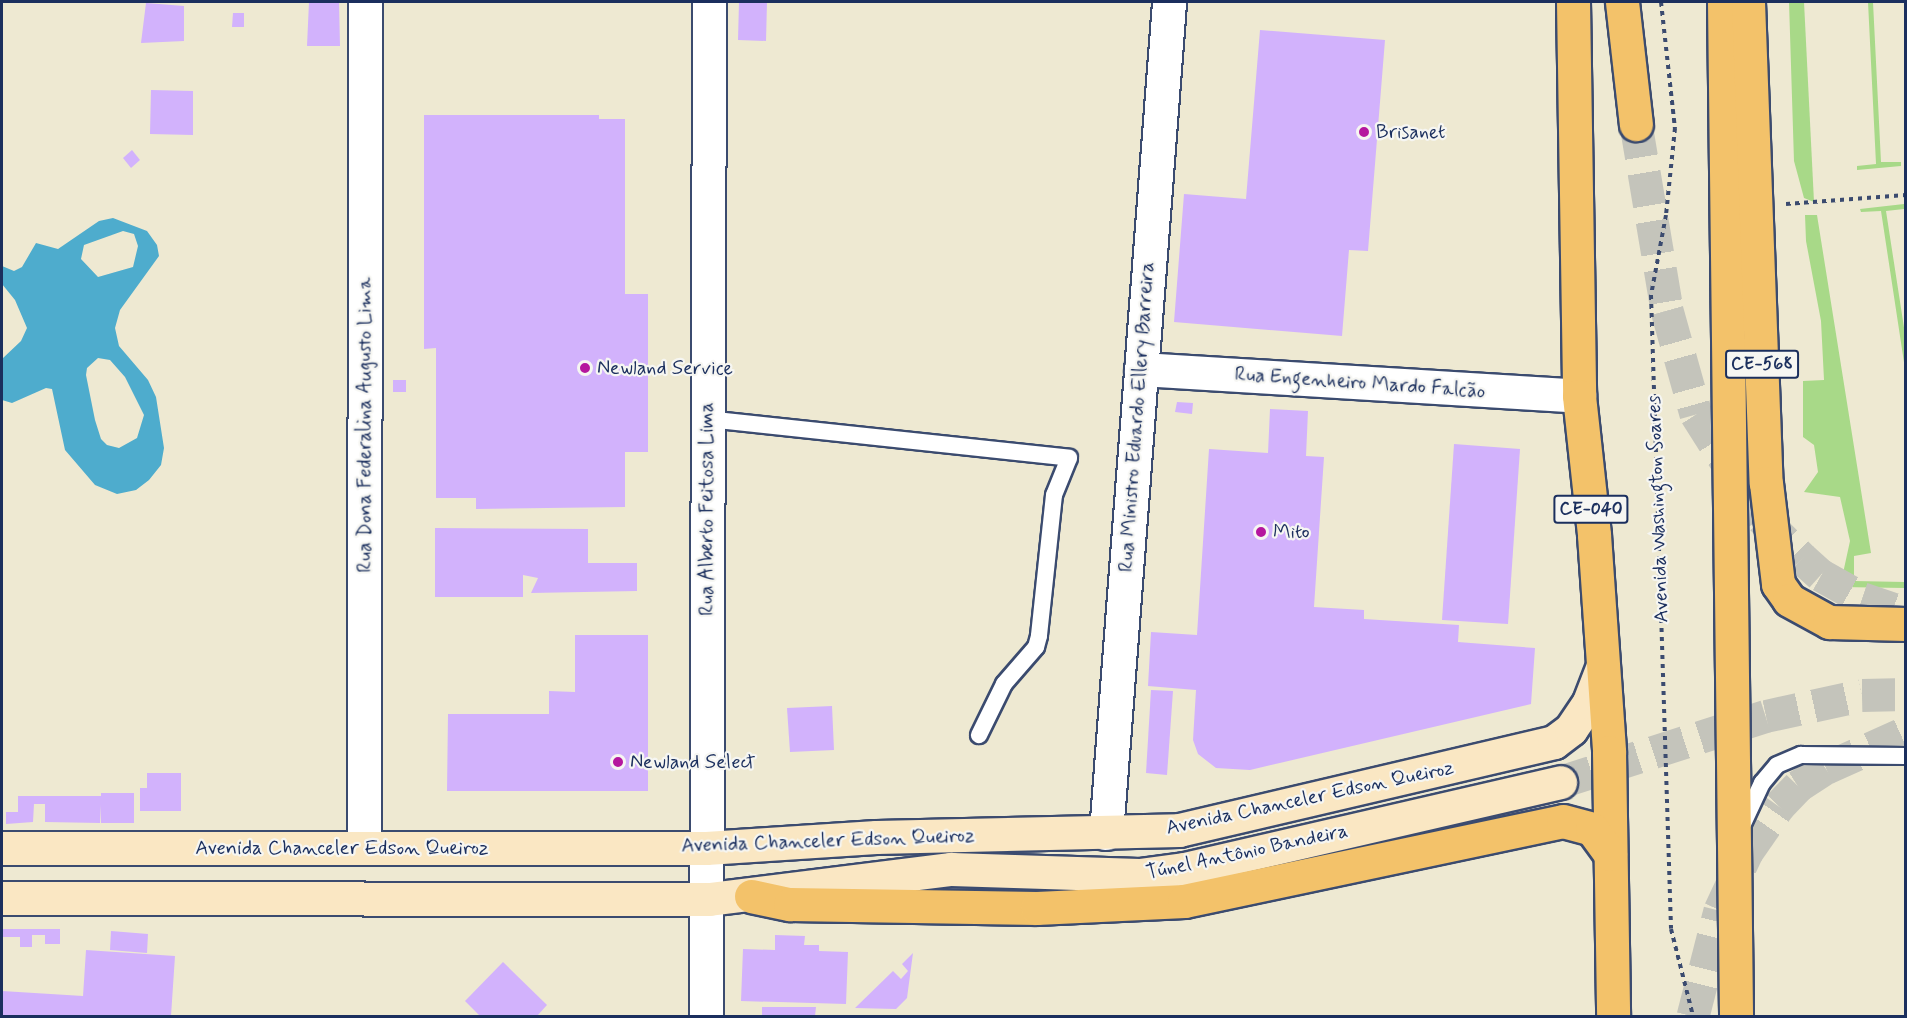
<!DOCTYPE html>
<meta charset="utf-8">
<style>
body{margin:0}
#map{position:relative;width:1907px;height:1018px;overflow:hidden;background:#eee9d2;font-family:Mynerve,sans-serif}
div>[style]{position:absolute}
.green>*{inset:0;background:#a8d988}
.water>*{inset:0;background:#4eaccd}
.building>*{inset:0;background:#d2b2fc}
.secondary-tunnel>*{height:33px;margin-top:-16.5px;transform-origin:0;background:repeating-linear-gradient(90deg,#c4c4bb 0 33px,transparent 0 49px)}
.trunk-tunnel>*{height:33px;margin-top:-16.5px;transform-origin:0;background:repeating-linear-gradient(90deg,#c4c4bb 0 33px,transparent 0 49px)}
.path>*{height:4px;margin-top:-2px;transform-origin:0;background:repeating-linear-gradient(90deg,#3b4b6f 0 4.5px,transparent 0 9px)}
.roads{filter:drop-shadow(2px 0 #3b4b6f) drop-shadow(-2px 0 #3b4b6f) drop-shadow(0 2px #3b4b6f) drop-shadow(0 -2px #3b4b6f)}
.service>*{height:16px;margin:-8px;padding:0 8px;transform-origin:8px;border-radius:8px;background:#fff}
.minor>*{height:33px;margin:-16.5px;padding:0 16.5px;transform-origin:16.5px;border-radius:16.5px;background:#fff}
.secondary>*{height:33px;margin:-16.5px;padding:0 16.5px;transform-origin:16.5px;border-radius:16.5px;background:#fae7c3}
.trunk>*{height:33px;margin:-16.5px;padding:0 16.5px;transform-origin:16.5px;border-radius:16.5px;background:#f3c26a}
.dots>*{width:16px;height:16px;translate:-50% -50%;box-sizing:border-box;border:3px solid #f6f6f2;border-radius:50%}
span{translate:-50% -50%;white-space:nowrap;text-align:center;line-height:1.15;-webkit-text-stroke:4.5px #f6f6f2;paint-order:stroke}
.shield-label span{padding:2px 4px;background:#f6f6f2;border:2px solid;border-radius:4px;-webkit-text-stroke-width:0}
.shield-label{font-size:18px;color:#1b2f5e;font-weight:700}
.poi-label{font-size:20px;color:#1b2f5e}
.left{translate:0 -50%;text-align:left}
.street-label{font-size:20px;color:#1b2f5e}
.frame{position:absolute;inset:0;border:3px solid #1b2f5e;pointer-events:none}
</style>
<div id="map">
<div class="green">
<i style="clip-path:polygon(1789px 2px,1804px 2px,1814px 202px,1804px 198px,1794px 161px)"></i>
<i style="clip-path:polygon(1868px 2px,1873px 2px,1881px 162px,1901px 162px,1901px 166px,1857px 170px,1857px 166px,1876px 164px)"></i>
<i style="clip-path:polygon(1904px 204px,1904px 209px,1886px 211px,1905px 334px,1905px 369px,1881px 211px,1861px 212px,1860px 209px)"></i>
<i style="clip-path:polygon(1805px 215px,1817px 215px,1871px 553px,1854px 556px,1854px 581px,1905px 582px,1905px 588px,1840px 587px,1850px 541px,1840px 497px,1804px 492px,1818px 472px,1814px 445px,1803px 437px,1803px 381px,1824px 380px,1821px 321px,1806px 241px)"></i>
</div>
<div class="water">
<i style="clip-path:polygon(evenodd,113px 218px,147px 231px,157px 245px,159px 256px,120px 310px,115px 328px,119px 346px,148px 380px,156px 397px,164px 448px,161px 465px,149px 480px,136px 490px,117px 494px,95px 485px,65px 450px,52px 389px,46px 388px,12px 403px,2px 400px,2px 359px,21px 341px,27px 328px,15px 300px,2px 284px,2px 266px,14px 271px,22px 267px,36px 243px,58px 249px,99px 221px,113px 218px,123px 231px,134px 234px,138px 246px,133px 267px,98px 277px,81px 259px,84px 245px,123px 231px,113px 218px,98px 358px,110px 360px,125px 377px,144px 415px,137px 438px,119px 448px,107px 445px,101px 439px,95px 420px,86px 375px,87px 368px,98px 358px)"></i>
</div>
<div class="building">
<i style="clip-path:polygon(309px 2px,339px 2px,340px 46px,307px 46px)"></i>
<i style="clip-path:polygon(739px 2px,767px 2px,766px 41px,738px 40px)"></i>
<i style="clip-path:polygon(146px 3px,184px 6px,184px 41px,141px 43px)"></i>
<i style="clip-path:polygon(233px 13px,244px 13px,244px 27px,232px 27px)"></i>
<i style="clip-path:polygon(1260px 30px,1385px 40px,1368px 251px,1349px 250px,1342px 336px,1174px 322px,1184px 194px,1246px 199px)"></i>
<i style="clip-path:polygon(151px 90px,193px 91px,193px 135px,150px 134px)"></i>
<i style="clip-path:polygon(424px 115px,599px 115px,599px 119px,625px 119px,625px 294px,648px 294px,648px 452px,625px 452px,625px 507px,476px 509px,476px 498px,436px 498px,436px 348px,424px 349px)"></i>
<i style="clip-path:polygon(132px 150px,140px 160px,131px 168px,123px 158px)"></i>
<i style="clip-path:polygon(393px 380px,406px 380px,406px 392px,393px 392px)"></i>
<i style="clip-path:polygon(1177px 402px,1193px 403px,1192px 414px,1175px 412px)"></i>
<i style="clip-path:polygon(1270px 409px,1308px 411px,1306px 456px,1324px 457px,1314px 607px,1364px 610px,1364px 619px,1459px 625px,1458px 642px,1535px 648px,1531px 704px,1250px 770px,1216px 768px,1198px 754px,1193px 740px,1196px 690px,1148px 686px,1151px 632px,1197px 635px,1209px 449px,1268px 453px)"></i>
<i style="clip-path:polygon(1454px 444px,1520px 449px,1508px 624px,1442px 620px)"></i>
<i style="clip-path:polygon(435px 528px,588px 529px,588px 563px,637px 563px,637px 591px,531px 593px,538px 578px,523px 575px,523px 597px,435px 597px)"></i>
<i style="clip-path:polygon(575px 635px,648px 635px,648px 791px,447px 791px,448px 714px,549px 714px,549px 691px,575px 692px)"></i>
<i style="clip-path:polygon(1151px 690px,1173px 691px,1167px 775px,1146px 773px)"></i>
<i style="clip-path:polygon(832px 706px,834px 750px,790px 752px,787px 708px)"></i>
<i style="clip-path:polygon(147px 773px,181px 773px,181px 811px,140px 811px,140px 788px,147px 788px)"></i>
<i style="clip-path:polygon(101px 793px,134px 793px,134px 823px,101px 823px,100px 805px,100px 823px,45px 822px,45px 804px,34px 804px,33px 822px,6px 824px,6px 812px,18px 812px,18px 796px,101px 796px)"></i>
<i style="clip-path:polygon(2px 929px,60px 929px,60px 944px,45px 944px,45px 935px,32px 935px,32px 947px,20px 947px,20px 937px,2px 937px)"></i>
<i style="clip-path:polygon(111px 931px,148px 934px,147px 953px,110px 950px)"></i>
<i style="clip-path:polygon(775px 935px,805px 936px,804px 945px,819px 945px,819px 951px,848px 952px,846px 1004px,741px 1001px,743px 949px,775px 950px)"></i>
<i style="clip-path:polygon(86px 950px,175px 956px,171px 1016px,2px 1016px,2px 991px,83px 996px)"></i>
<i style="clip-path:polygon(913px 953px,907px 998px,896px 1009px,855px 1008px,893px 971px,901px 979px,908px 971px,902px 964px)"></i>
<i style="clip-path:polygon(503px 962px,547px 1005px,537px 1016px,480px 1016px,465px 1001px)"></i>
<i style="clip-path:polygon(762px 1007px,816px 1007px,815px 1016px,762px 1016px)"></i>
</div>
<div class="secondary-tunnel">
<i style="left:1560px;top:782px;width:216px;rotate:-17.8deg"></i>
<i style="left:1766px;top:716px;width:98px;rotate:-12.3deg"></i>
<i style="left:1862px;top:695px;width:44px;rotate:-1.3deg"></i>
</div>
<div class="trunk-tunnel">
<i style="left:1636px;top:124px;width:189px;rotate:80.5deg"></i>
<i style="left:1667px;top:310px;width:108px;rotate:74.4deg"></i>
<i style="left:1696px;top:414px;width:123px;rotate:57.6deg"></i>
<i style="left:1762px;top:518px;width:57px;rotate:45deg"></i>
<i style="left:1802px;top:558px;width:25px;rotate:42deg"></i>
<i style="left:1821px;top:575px;width:47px;rotate:29.3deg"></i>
<i style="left:1862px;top:598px;width:46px;rotate:18.8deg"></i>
<i style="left:1693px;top:1016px;width:109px;rotate:-75.7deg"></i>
<i style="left:1720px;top:910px;width:64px;rotate:-65deg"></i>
<i style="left:1747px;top:852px;width:56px;rotate:-55.2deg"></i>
<i style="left:1779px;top:806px;width:28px;rotate:-46deg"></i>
<i style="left:1798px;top:786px;width:33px;rotate:-33deg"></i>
<i style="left:1826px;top:768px;width:88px;rotate:-24.2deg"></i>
</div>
<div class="path">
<i style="left:1661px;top:2px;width:127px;rotate:83.7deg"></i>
<i style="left:1675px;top:128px;width:87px;rotate:95.9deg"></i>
<i style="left:1666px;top:215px;width:81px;rotate:100.6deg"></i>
<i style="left:1651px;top:295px;width:634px;rotate:88.19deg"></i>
<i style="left:1671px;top:929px;width:90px;rotate:75.8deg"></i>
<i style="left:1786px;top:204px;width:120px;rotate:-4.3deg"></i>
</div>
<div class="roads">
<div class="service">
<i style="left:707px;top:419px;width:364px;rotate:6.1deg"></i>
<i style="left:1069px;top:458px;width:40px;rotate:112deg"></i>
<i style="left:1054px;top:495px;width:142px;rotate:96.1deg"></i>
<i style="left:1039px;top:636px;width:11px;rotate:105deg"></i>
<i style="left:1036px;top:647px;width:49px;rotate:130.9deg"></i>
<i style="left:1004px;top:684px;width:57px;rotate:116.1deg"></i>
<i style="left:1741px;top:828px;width:50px;rotate:-65deg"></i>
<i style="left:1762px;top:783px;width:23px;rotate:-50deg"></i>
<i style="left:1777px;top:765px;width:26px;rotate:-23deg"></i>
<i style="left:1801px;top:755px;width:105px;rotate:0.5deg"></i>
</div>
<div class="minor">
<i style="left:1141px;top:369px;width:439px;rotate:3.5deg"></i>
<i style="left:1106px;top:833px;width:833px;rotate:-85.66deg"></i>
<i style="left:364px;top:848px;width:846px;rotate:-89.93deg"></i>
<i style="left:706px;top:1016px;width:1014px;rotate:-89.83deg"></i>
</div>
<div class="secondary">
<i style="left:2px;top:848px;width:704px"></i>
<i style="left:706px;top:848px;width:170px;rotate:-3.7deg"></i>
<i style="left:876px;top:837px;width:303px;rotate:-1.3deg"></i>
<i style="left:1179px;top:830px;width:385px;rotate:-13.2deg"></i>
<i style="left:1554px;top:742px;width:21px;rotate:-37deg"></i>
<i style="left:1571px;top:729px;width:32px;rotate:-56deg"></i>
<i style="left:1589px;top:702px;width:36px;rotate:-69deg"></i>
<i style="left:2px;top:898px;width:707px;rotate:0.08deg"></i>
<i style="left:709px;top:899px;width:244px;rotate:-7.1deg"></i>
<i style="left:951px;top:869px;width:188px;rotate:1.8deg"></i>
<i style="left:1139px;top:875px;width:45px;rotate:-7.6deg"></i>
<i style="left:1184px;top:869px;width:386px;rotate:-13deg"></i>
</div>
<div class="trunk">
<i style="left:1573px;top:2px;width:394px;rotate:89.1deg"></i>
<i style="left:1579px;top:396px;width:140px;rotate:83.8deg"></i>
<i style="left:1594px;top:535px;width:218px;rotate:86deg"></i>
<i style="left:1609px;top:752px;width:264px;rotate:89.1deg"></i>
<i style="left:1622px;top:2px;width:123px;rotate:83.5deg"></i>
<i style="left:1724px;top:2px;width:1014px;rotate:89.32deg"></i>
<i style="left:1748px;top:2px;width:481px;rotate:87.9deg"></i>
<i style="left:1766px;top:483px;width:102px;rotate:83.2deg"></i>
<i style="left:1778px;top:584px;width:19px;rotate:55deg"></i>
<i style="left:1789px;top:600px;width:46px;rotate:28.8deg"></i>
<i style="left:1829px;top:622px;width:77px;rotate:1.5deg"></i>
<i style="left:751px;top:896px;width:40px;rotate:12deg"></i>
<i style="left:790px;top:904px;width:247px;rotate:0.9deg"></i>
<i style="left:1037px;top:908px;width:147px;rotate:-2.7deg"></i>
<i style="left:1184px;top:901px;width:387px;rotate:-11.9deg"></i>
<i style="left:1563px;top:821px;width:30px;rotate:15deg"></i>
<i style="left:1592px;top:829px;width:31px;rotate:54deg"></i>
</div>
</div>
<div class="dots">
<i style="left:1364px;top:132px;background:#b5179e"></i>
<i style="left:585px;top:368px;background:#b5179e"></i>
<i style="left:1261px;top:532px;background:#b5179e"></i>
<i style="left:618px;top:762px;background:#b5179e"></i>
</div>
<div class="shield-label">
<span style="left:1762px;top:364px">CE-568</span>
<span style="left:1591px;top:509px">CE-040</span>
</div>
<div class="poi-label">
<span class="left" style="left:1376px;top:132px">Brisanet</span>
<span class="left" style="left:597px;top:368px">Newland Service</span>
<span class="left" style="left:1273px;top:532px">Mito</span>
<span class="left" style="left:630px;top:762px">Newland Select</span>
</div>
<div class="street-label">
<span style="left:1360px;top:383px;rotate:4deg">Rua Engenheiro Mardo Falcão</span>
<span style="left:1137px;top:417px;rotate:-86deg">Rua Ministro Eduardo Ellery Barreira</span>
<span style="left:365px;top:425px;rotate:-90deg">Rua Dona Federalina Augusto Lima</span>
<span style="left:707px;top:509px;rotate:-90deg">Rua Alberto Feitosa Lima</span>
<span style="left:1658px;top:509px;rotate:-92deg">Avenida Washington Soares</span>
<span style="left:1310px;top:798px;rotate:-12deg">Avenida Chanceler Edson Queiroz</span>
<span style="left:828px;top:841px;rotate:-2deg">Avenida Chanceler Edson Queiroz</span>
<span style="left:342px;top:848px">Avenida Chanceler Edson Queiroz</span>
<span style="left:1247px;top:852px;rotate:-12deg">Túnel Antônio Bandeira</span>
</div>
<div class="frame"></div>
</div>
